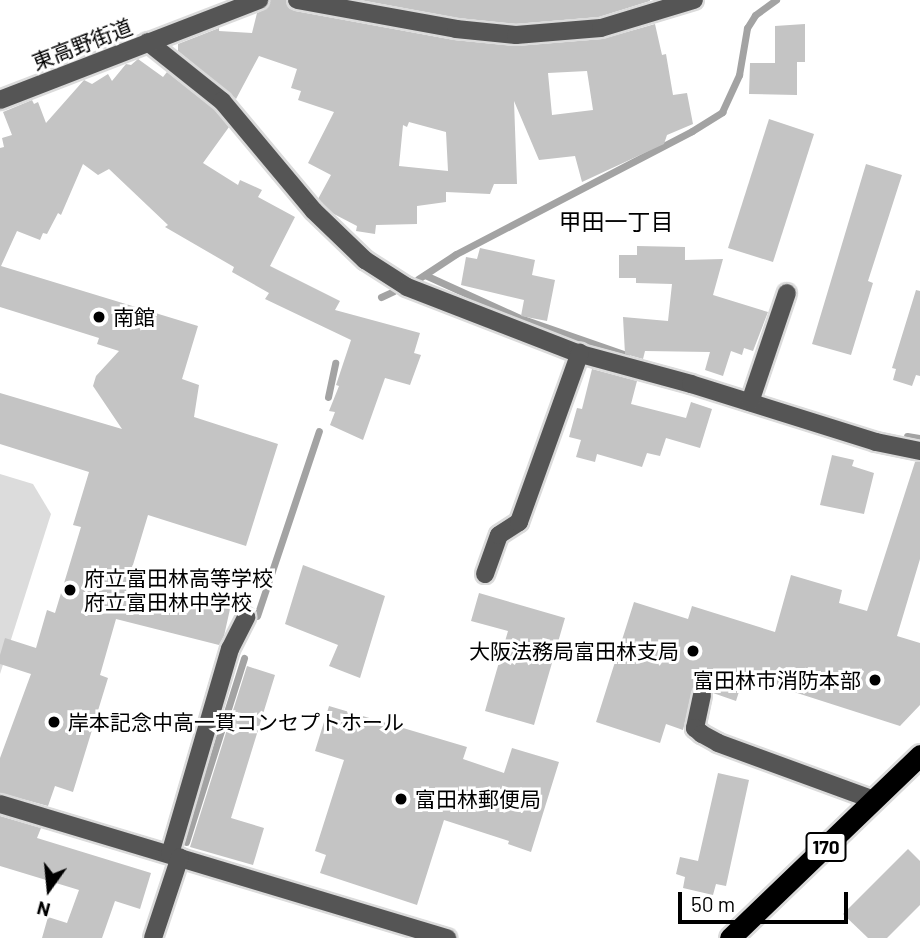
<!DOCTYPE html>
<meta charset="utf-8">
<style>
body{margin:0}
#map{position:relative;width:920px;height:938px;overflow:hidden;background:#fff;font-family:Barlow,"Noto Sans JP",sans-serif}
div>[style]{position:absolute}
.green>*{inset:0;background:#dcdcdc}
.stream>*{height:7px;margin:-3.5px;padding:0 3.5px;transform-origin:3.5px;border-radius:3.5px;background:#a3a3a3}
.building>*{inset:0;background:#c4c4c4}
.roads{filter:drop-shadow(2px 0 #dbdbdb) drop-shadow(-2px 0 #dbdbdb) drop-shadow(0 2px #dbdbdb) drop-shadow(0 -2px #dbdbdb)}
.minor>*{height:18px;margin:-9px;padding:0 9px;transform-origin:9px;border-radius:9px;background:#555}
.highway>*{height:21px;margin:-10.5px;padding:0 10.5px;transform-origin:10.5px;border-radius:10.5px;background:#000}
.dots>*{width:19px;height:19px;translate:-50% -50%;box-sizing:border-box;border:4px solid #fff;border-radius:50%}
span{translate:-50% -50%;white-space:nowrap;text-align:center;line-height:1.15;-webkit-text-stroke:6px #fff;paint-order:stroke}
.shield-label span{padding:2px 5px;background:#fff;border:2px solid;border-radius:5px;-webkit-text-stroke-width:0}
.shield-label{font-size:19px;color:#000;font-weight:700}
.street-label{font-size:21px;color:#000}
.poi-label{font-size:21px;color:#000}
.left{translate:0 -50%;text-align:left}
.right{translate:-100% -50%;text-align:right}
.neighbourhood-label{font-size:23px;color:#000}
.north{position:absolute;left:14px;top:854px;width:70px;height:70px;-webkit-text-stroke:5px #fff;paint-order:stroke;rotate:195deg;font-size:19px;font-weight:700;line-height:28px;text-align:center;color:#000}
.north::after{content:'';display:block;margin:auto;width:24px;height:32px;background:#000;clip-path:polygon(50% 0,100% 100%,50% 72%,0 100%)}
.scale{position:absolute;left:678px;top:892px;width:170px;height:32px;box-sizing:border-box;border:4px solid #000;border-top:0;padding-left:9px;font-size:21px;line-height:24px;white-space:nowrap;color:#000;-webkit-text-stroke:5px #fff;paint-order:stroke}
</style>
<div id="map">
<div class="green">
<i style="clip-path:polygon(0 474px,33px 484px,51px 514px,0 674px)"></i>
</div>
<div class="stream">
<i style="left:425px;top:275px;width:104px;rotate:24.4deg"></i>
<i style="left:520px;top:318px;width:112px;rotate:19.2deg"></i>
<i style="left:418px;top:279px;width:45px;rotate:-33.3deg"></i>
<i style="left:456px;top:254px;width:266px;rotate:-27.5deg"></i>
<i style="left:692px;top:131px;width:36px;rotate:-32deg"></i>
<i style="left:722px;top:112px;width:41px;rotate:-65.3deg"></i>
<i style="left:739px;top:75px;width:48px;rotate:-80.3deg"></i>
<i style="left:747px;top:28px;width:15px;rotate:-58deg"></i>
<i style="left:755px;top:15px;width:26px;rotate:-36deg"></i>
<i style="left:381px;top:297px;width:14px;rotate:-25deg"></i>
<i style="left:328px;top:397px;width:35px;rotate:-78deg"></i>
<i style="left:907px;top:436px;width:13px;rotate:9deg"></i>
<i style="left:257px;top:616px;width:195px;rotate:-71.5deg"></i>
<i style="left:186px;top:842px;width:193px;rotate:-72.5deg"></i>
</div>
<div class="building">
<i style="clip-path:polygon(evenodd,270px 0,286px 0,289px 8px,295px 11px,454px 40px,515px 46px,602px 39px,655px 24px,662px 55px,666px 54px,673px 95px,687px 93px,693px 124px,667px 135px,664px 144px,582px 182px,575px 156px,539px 160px,514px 101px,517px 184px,494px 184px,490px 194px,446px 192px,446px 202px,417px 206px,417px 224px,376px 225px,375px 234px,356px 231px,357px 226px,332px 213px,318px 199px,331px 175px,308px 163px,334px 112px,298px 100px,301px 91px,291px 88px,297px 69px,259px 56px,236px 99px,178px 51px,178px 44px,219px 28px,219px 31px,252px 33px,257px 13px,267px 8px,270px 0,587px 71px,593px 110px,552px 115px,548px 73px,587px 71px,270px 0,409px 122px,446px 132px,448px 171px,399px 166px,403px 125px,407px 127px,409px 122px)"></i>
<i style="clip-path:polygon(360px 0,650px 0,650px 1px,599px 17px,516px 24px,458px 18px)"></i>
<i style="clip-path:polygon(805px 24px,805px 62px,797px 62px,797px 95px,749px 94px,750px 63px,775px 63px,775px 26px)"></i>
<i style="clip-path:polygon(138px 59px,163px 77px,167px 72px,214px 109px,229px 127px,203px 163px,238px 185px,240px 180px,262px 190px,258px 197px,295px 217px,270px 266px,340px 301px,335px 310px,420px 333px,414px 353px,421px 355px,410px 385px,385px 378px,363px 440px,330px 425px,335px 412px,329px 411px,339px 386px,336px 385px,351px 340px,265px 299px,269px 293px,232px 272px,234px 267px,165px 227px,168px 225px,109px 169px,98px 175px,83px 164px,61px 215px,58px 213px,47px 234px,43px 233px,40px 240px,17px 231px,1px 266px,198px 326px,182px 379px,199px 385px,194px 417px,278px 444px,246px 546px,148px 515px,126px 588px,230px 609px,224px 636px,219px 645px,116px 619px,100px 675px,108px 678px,73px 792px,55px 786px,48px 806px,0 793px,0 758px,31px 674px,0 664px,0 655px,5px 638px,36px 648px,47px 610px,55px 613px,81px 527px,73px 525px,89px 472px,0 444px,0 393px,122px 429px,93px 386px,96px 376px,119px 351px,97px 344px,99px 338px,0 307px,0 148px,4px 147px,2px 138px,12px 135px,3px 112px,32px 100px,34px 104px,38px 102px,46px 123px,84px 80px,92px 84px,108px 74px,112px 81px,126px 64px,131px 65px)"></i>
<i style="clip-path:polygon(769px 119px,814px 134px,773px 262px,728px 248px)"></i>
<i style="clip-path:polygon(866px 164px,902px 175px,868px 281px,873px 283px,851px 355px,812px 344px)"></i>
<i style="clip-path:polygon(637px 246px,685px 247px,685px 260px,723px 259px,713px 295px,768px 312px,753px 351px,744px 348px,742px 355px,731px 351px,723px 376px,705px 370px,710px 352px,645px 351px,643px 359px,625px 354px,623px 317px,668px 321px,672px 284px,636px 283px,636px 278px,619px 278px,619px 255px,637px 255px)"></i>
<i style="clip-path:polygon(480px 248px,535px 260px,532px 275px,555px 280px,547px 321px,521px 316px,524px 300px,461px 285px,466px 257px,477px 259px)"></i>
<i style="clip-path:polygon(916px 290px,920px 291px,920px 376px,916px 375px,912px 386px,893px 380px,896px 369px,892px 368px)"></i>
<i style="clip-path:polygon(592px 369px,637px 381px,631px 404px,686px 418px,691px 402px,712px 409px,700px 448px,666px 438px,660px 456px,647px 453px,642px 467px,597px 454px,595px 462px,576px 457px,581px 440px,569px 437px,577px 408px,582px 409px)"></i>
<i style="clip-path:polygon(832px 455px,854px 460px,852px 466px,874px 473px,864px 514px,820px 505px)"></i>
<i style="clip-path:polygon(915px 462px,920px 462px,920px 559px,897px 636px,920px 643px,920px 705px,900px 726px,744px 676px,736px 701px,713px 693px,705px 684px,694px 687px,683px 730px,666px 724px,660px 743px,596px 722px,634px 602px,688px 619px,692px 606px,775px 632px,791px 575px,842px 590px,839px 603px,867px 611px)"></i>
<i style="clip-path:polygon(303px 565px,385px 596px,360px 678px,329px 666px,338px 645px,285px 624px)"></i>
<i style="clip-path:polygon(479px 593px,565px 618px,534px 725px,485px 711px,508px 631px,471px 621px)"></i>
<i style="clip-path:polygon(247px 666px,275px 675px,231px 818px,264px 828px,253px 865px,190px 847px)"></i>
<i style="clip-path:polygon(329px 706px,467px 747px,463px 759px,504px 773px,512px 748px,559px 762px,531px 852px,508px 844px,509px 841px,444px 820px,417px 905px,320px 873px,326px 855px,315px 851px,344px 760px,315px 751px)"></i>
<i style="clip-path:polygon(718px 773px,749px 780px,726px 886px,716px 884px,713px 895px,683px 888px,685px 877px,676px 874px,680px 857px,698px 861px)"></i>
<i style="clip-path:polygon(0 816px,41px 828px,37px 838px,151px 873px,140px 909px,115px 901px,102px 938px,42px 938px,48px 917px,67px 923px,79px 890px,0 866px)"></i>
<i style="clip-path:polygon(908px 849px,920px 861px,920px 905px,887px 938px,868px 938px,843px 914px)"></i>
</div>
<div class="roads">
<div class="minor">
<i style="left:297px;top:0;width:162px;rotate:10.3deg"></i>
<i style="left:456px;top:29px;width:60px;rotate:5.7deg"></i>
<i style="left:516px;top:35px;width:85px;rotate:-4.7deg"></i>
<i style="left:601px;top:28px;width:97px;rotate:-16.8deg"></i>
<i style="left:148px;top:42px;width:95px;rotate:38.6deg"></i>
<i style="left:222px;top:101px;width:143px;rotate:50.1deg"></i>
<i style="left:314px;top:211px;width:71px;rotate:43.9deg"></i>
<i style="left:365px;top:260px;width:50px;rotate:32.7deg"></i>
<i style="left:407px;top:287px;width:182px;rotate:21.2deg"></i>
<i style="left:577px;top:353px;width:118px;rotate:15.2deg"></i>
<i style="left:691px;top:384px;width:194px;rotate:17.4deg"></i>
<i style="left:876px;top:442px;width:45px;rotate:11.6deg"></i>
<i style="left:0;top:100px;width:278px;rotate:-21.1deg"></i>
<i style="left:750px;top:402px;width:115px;rotate:-71.3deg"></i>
<i style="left:485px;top:574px;width:41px;rotate:-70.3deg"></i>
<i style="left:499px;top:535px;width:24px;rotate:-33deg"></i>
<i style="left:519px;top:522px;width:180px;rotate:-70.2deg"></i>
<i style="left:702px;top:695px;width:34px;rotate:102deg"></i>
<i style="left:695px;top:728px;width:9px;rotate:41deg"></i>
<i style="left:702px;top:734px;width:18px;rotate:29deg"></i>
<i style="left:718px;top:743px;width:166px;rotate:20.1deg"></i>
<i style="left:0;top:804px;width:467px;rotate:16.7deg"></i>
<i style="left:170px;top:854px;width:214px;rotate:-73.7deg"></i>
<i style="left:230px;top:649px;width:36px;rotate:-63deg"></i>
<i style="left:153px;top:938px;width:85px;rotate:-71.6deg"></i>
</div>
<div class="highway">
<i style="left:730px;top:938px;width:264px;rotate:-43.9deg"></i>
</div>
</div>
<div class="dots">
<i style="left:99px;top:317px;background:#000"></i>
<i style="left:70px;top:590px;background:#000"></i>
<i style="left:693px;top:651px;background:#000"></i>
<i style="left:875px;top:680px;background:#000"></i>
<i style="left:54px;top:722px;background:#000"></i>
<i style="left:401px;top:799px;background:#000"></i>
</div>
<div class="shield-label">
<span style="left:826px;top:847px">170</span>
</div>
<div class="street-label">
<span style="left:82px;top:44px;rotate:-21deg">東高野街道</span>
</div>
<div class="poi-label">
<span class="left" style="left:113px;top:317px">南館</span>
<span class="left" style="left:84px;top:590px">府立富田林高等学校<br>府立富田林中学校</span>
<span class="right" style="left:679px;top:651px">大阪法務局富田林支局</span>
<span class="right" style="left:861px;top:680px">富田林市消防本部</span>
<span class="left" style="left:68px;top:722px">岸本記念中高一貫コンセプトホール</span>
<span class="left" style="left:415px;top:799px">富田林郵便局</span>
</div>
<div class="neighbourhood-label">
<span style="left:616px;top:221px">甲田一丁目</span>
</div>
<div class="north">N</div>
<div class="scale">50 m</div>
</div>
